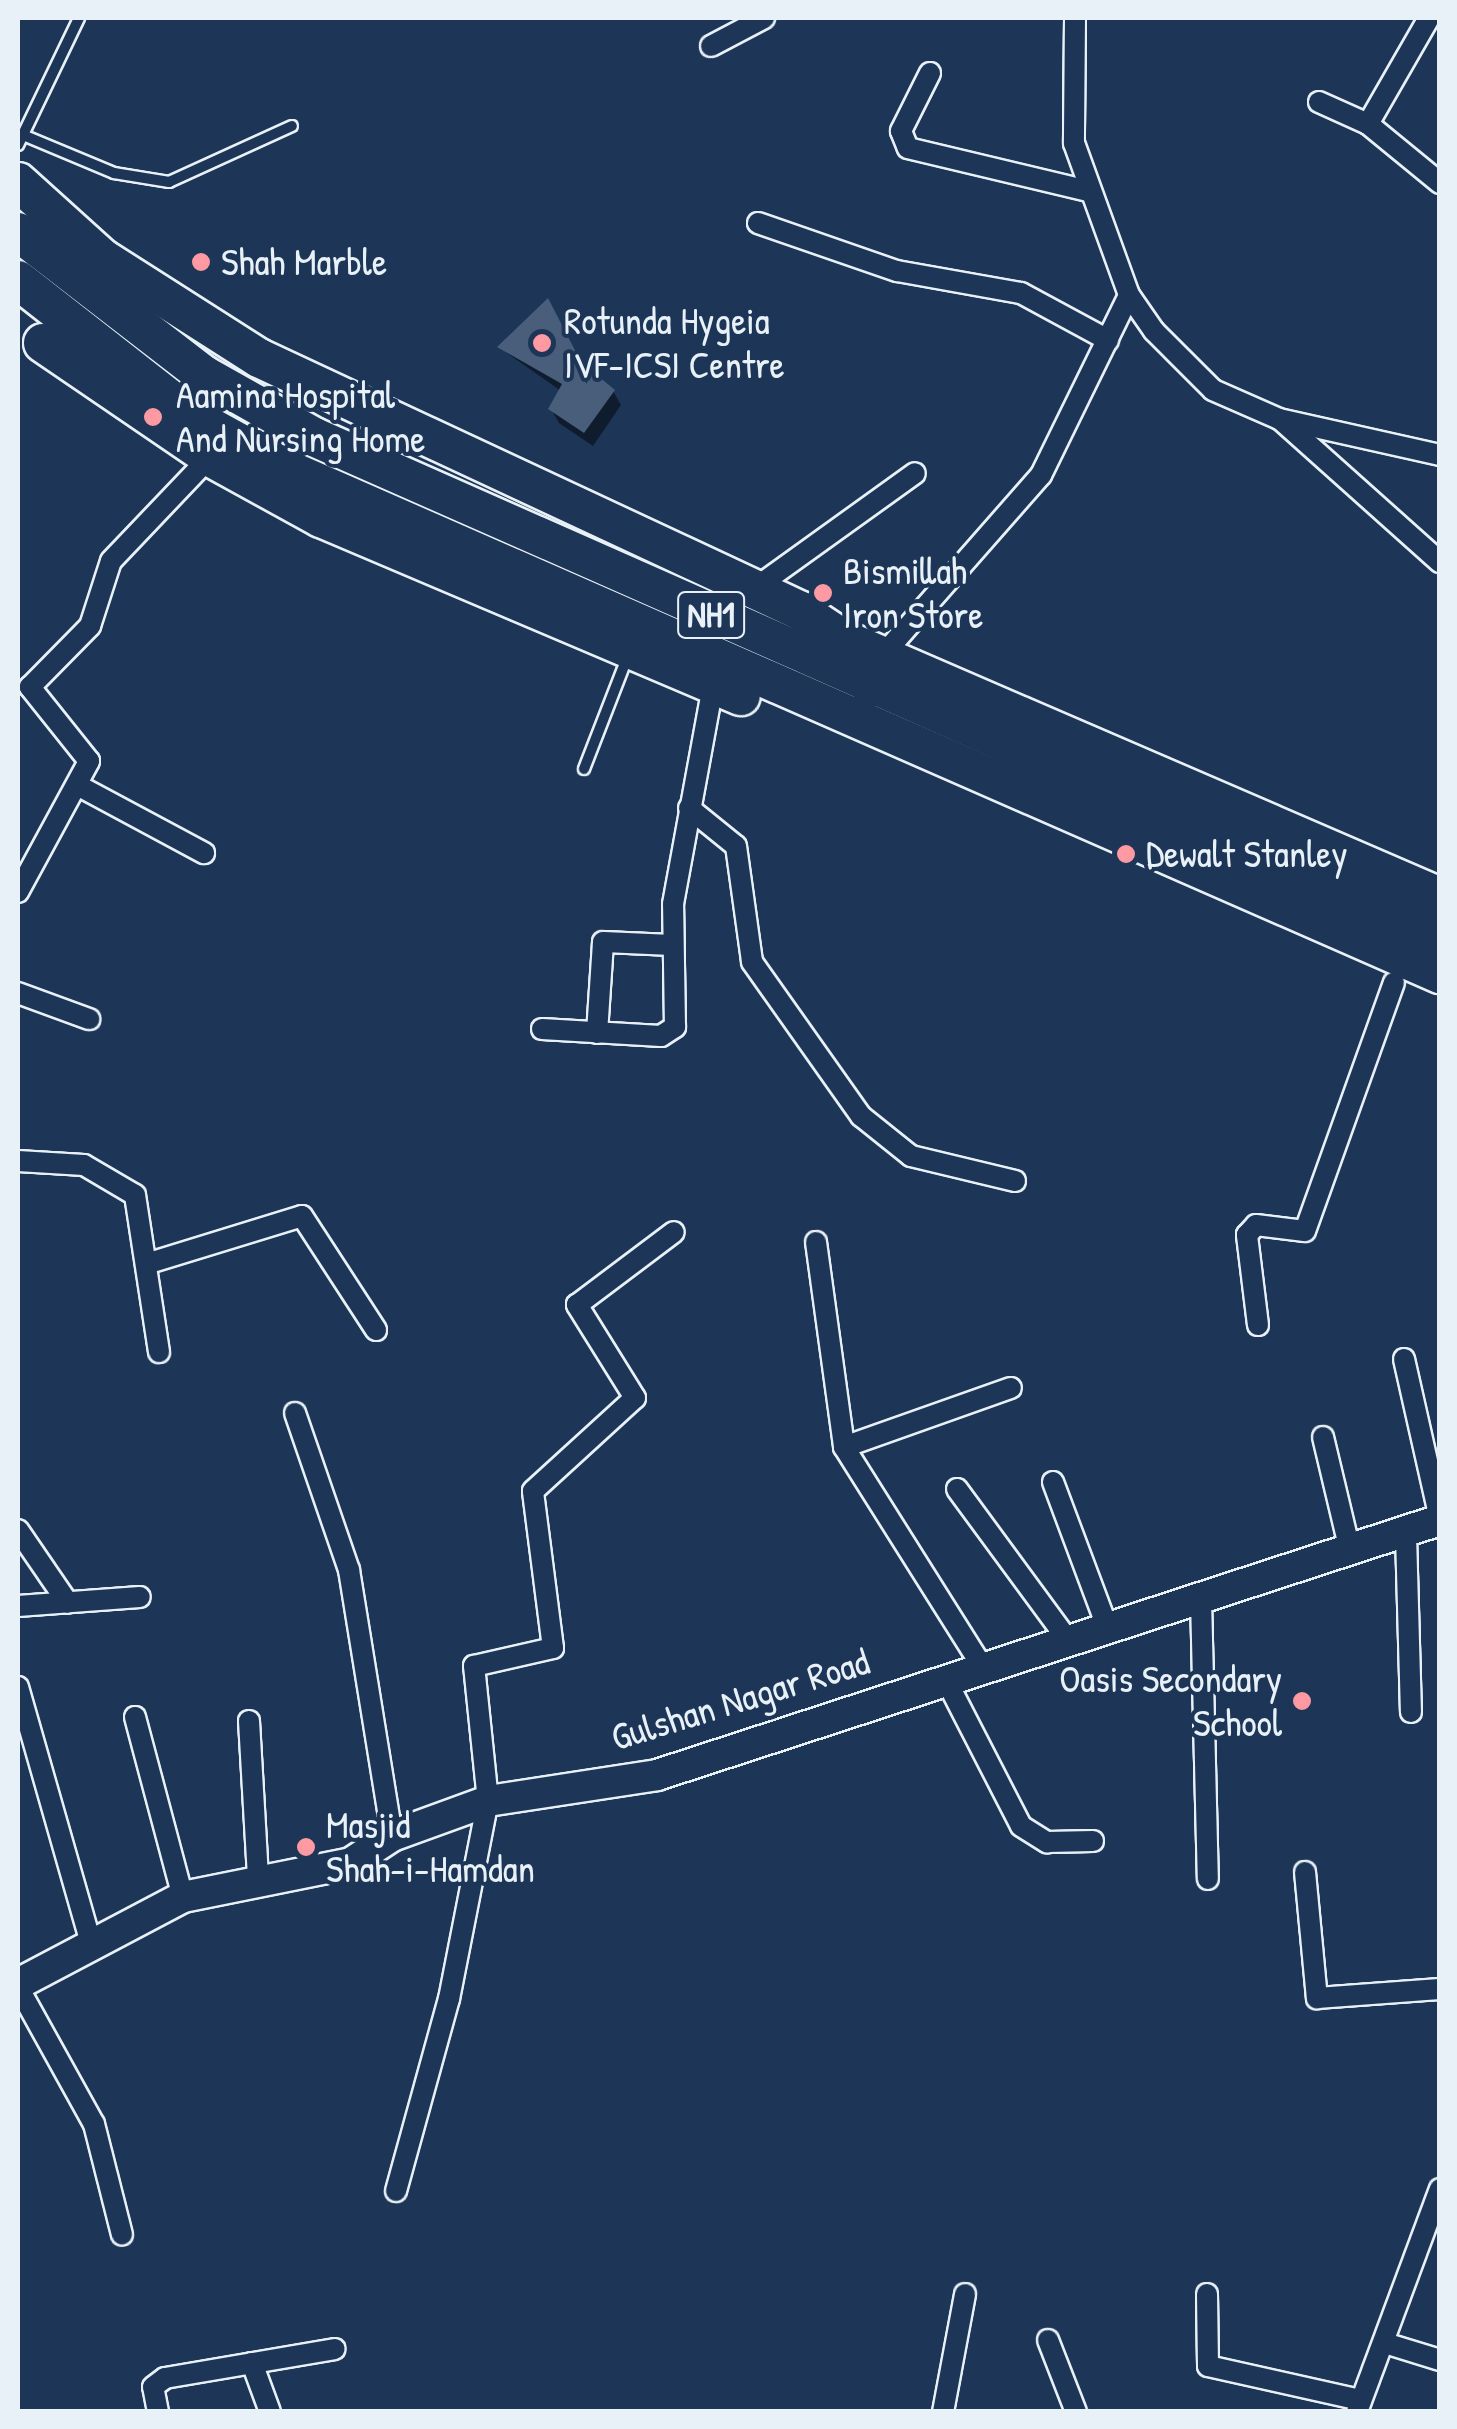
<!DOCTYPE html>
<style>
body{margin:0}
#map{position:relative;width:1457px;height:2429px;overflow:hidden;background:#1d3557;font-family:"Patrick Hand",sans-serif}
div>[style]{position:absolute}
.shadow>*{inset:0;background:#0007}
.building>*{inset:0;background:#495e7a}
.roads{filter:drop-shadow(2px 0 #e8f1f8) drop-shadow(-2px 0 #e8f1f8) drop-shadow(0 2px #e8f1f8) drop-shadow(0 -2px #e8f1f8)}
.lane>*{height:10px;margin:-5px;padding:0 5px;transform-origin:5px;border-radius:5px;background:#1d3557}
.street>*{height:20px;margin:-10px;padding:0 10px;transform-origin:10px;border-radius:10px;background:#1d3557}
.secondary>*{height:30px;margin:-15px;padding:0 15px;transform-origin:15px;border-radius:15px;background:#1d3557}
.highway>*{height:38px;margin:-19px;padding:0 19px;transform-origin:19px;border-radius:19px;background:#1d3557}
.dots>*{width:28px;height:28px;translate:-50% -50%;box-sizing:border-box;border:5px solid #1d3557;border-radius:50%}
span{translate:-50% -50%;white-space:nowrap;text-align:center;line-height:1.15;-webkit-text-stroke:8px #1d3557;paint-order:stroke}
.shield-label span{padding:2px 8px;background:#1d3557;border:2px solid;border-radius:8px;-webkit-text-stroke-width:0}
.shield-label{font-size:35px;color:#e8f1f8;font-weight:700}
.poi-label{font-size:38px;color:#e8f1f8}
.left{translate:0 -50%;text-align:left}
.right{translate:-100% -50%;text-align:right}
.street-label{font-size:38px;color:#e8f1f8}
.frame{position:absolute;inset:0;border:20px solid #e8f1f8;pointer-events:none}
</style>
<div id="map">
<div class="shadow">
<i style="clip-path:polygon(500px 348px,581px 365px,613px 391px,621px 405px,593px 446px,559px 423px,551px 409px,561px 391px)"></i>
</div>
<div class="building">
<i style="clip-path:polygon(548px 298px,581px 362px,615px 390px,584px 433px,548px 409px,562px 384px,497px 347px)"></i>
</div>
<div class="roads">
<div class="lane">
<i style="left:23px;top:135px;width:99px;rotate:22.7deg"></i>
<i style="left:114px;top:173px;width:56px;rotate:9.3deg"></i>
<i style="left:169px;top:182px;width:135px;rotate:-24.5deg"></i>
<i style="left:18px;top:145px;width:141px;rotate:-64.3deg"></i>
<i style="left:584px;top:769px;width:119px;rotate:-68.8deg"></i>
</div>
<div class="street">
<i style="left:1075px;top:18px;width:125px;rotate:90.5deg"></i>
<i style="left:1074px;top:143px;width:162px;rotate:70.1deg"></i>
<i style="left:1129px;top:295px;width:44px;rotate:55.2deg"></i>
<i style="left:1154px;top:331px;width:83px;rotate:45deg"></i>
<i style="left:1213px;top:390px;width:72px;rotate:23.7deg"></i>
<i style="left:1279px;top:419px;width:165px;rotate:12.6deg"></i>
<i style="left:711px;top:46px;width:60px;rotate:-27.8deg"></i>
<i style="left:930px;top:73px;width:65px;rotate:116.6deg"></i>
<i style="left:901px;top:131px;width:18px;rotate:68deg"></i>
<i style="left:908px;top:148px;width:186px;rotate:13.4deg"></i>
<i style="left:1319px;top:102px;width:54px;rotate:24.2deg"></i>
<i style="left:1368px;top:124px;width:93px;rotate:39.3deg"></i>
<i style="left:1368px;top:124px;width:122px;rotate:-60.1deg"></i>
<i style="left:758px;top:223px;width:147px;rotate:19.1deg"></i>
<i style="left:897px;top:271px;width:126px;rotate:10.1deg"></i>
<i style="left:1021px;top:293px;width:99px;rotate:28.4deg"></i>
<i style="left:1281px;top:420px;width:213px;rotate:41.8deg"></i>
<i style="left:758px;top:586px;width:193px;rotate:-35.7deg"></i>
<i style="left:882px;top:656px;width:241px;rotate:-48.7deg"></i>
<i style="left:1041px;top:475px;width:200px;rotate:-63.9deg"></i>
<i style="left:79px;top:786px;width:142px;rotate:28.2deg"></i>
<i style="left:689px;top:808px;width:60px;rotate:39deg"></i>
<i style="left:736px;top:846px;width:117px;rotate:82.1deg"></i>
<i style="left:752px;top:962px;width:189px;rotate:54.7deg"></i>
<i style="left:861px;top:1116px;width:64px;rotate:38.7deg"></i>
<i style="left:911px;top:1156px;width:107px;rotate:13.5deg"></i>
<i style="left:18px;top:892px;width:149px;rotate:-61.5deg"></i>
<i style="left:89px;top:761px;width:95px;rotate:-128.6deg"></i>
<i style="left:30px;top:687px;width:86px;rotate:-45.5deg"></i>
<i style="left:90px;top:626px;width:68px;rotate:-72.1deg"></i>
<i style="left:111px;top:561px;width:144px;rotate:-46.4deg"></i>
<i style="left:18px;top:993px;width:76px;rotate:20.1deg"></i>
<i style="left:542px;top:1029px;width:119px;rotate:3.4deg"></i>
<i style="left:661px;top:1036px;width:17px;rotate:-33deg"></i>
<i style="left:675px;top:1027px;width:123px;rotate:-90.9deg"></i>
<i style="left:673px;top:904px;width:223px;rotate:-79.6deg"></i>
<i style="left:597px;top:1033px;width:91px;rotate:-86.2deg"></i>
<i style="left:603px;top:942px;width:70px;rotate:2.5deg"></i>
<i style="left:18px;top:1161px;width:66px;rotate:3.5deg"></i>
<i style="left:84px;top:1165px;width:59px;rotate:30.5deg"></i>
<i style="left:135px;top:1195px;width:159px;rotate:81.3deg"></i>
<i style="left:816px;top:1242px;width:207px;rotate:82.2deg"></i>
<i style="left:844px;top:1447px;width:255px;rotate:57.8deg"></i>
<i style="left:146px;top:1264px;width:163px;rotate:-17.1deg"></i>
<i style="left:302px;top:1216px;width:136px;rotate:57deg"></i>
<i style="left:1258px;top:1325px;width:91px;rotate:-97deg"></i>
<i style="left:1247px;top:1235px;width:13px;rotate:-48deg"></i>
<i style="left:1256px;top:1225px;width:49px;rotate:7deg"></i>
<i style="left:1305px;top:1231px;width:264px;rotate:-70.3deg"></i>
<i style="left:1404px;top:1359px;width:164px;rotate:77.3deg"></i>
<i style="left:295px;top:1413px;width:166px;rotate:71deg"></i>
<i style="left:349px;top:1570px;width:269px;rotate:80.8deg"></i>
<i style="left:1323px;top:1437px;width:116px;rotate:76.6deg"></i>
<i style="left:844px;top:1447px;width:177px;rotate:-19.5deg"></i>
<i style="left:1053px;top:1482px;width:152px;rotate:69.5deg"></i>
<i style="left:957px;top:1489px;width:182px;rotate:53.7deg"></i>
<i style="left:18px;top:1530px;width:88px;rotate:55.6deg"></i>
<i style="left:1406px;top:1535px;width:177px;rotate:88.4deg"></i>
<i style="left:1201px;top:1599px;width:280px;rotate:88.6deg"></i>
<i style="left:18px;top:1606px;width:122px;rotate:-4.2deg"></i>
<i style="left:945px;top:1678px;width:166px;rotate:62.8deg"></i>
<i style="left:1021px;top:1826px;width:31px;rotate:32deg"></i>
<i style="left:1047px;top:1842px;width:46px;rotate:-1.2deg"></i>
<i style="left:18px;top:1687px;width:263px;rotate:74.1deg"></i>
<i style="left:135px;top:1717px;width:186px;rotate:75.1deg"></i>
<i style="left:249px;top:1721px;width:157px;rotate:86.7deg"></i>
<i style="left:1305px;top:1872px;width:127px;rotate:84.6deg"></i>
<i style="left:1317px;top:1998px;width:123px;rotate:-4.2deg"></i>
<i style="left:18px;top:1987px;width:157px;rotate:61deg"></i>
<i style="left:94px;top:2124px;width:114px;rotate:75.8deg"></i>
<i style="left:396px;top:2191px;width:199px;rotate:-74.6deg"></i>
<i style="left:449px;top:1999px;width:202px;rotate:-78.9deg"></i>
<i style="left:488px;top:1801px;width:136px;rotate:-95.9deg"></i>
<i style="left:474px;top:1666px;width:81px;rotate:-12.8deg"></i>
<i style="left:553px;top:1648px;width:158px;rotate:-97.3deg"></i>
<i style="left:533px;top:1491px;width:138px;rotate:-42.4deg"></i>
<i style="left:635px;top:1398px;width:110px;rotate:-121.9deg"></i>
<i style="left:577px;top:1305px;width:121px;rotate:-37deg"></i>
<i style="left:1207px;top:2294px;width:72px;rotate:89.2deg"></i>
<i style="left:1208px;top:2366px;width:156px;rotate:12.6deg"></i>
<i style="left:1048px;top:2340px;width:77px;rotate:68.7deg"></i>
<i style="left:1388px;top:2344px;width:54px;rotate:17.1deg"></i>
<i style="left:252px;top:2363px;width:52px;rotate:69.8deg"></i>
<i style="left:158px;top:2412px;width:25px;rotate:-101deg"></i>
<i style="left:153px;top:2387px;width:15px;rotate:-37deg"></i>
<i style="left:165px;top:2378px;width:172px;rotate:-9.7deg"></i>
<i style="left:943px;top:2412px;width:120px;rotate:-79.4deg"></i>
<i style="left:1357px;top:2412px;width:238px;rotate:-69.6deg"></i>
</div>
<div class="secondary">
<i style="left:18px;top:1984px;width:187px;rotate:-27.8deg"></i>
<i style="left:183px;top:1897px;width:171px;rotate:-11.4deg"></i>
<i style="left:351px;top:1863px;width:49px;rotate:-33.4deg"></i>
<i style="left:392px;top:1836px;width:102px;rotate:-20deg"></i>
<i style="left:488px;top:1801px;width:171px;rotate:-8.7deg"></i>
<i style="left:657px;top:1775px;width:823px;rotate:-18.04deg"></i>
</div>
<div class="highway">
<i style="left:18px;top:182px;width:113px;rotate:42.1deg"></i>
<i style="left:102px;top:258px;width:186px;rotate:32.5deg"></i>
<i style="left:259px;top:358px;width:598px;rotate:25.02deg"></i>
<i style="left:801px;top:611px;width:50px;rotate:33.7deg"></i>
<i style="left:843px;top:639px;width:56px;rotate:60.3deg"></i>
<i style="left:18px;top:232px;width:235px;rotate:37.6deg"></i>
<i style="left:204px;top:375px;width:126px;rotate:29.4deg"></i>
<i style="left:314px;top:437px;width:1231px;rotate:23.86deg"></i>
<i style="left:18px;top:280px;width:224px;rotate:38.1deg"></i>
<i style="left:194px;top:418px;width:108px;rotate:28.7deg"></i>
<i style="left:289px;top:470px;width:1257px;rotate:23.65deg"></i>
<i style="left:43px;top:343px;width:202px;rotate:34.3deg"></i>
<i style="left:210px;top:457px;width:127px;rotate:28.8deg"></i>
<i style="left:321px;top:518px;width:456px;rotate:23deg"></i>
<i style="left:845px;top:640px;width:648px;rotate:23.36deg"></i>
</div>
</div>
<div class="dots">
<i style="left:201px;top:262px;background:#ff9aa2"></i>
<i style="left:542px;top:343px;background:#ff9aa2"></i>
<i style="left:153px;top:417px;background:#ff9aa2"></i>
<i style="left:823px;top:593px;background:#ff9aa2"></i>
<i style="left:1126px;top:854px;background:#ff9aa2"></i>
<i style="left:1302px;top:1701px;background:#ff9aa2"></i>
<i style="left:306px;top:1847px;background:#ff9aa2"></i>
</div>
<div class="shield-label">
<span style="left:711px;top:615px">NH1</span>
</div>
<div class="poi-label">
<span class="left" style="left:221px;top:262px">Shah Marble</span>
<span class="left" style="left:564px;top:343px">Rotunda Hygeia<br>IVF-ICSI Centre</span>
<span class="left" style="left:176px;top:417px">Aamina Hospital<br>And Nursing Home</span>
<span class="left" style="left:843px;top:593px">Bismillah<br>Iron Store</span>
<span class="left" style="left:1146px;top:854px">Dewalt Stanley</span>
<span class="right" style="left:1282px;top:1701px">Oasis Secondary<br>School</span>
<span class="left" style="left:326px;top:1847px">Masjid<br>Shah-i-Hamdan</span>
</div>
<div class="street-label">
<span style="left:740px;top:1699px;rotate:-17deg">Gulshan Nagar Road</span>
</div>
<div class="frame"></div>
</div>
